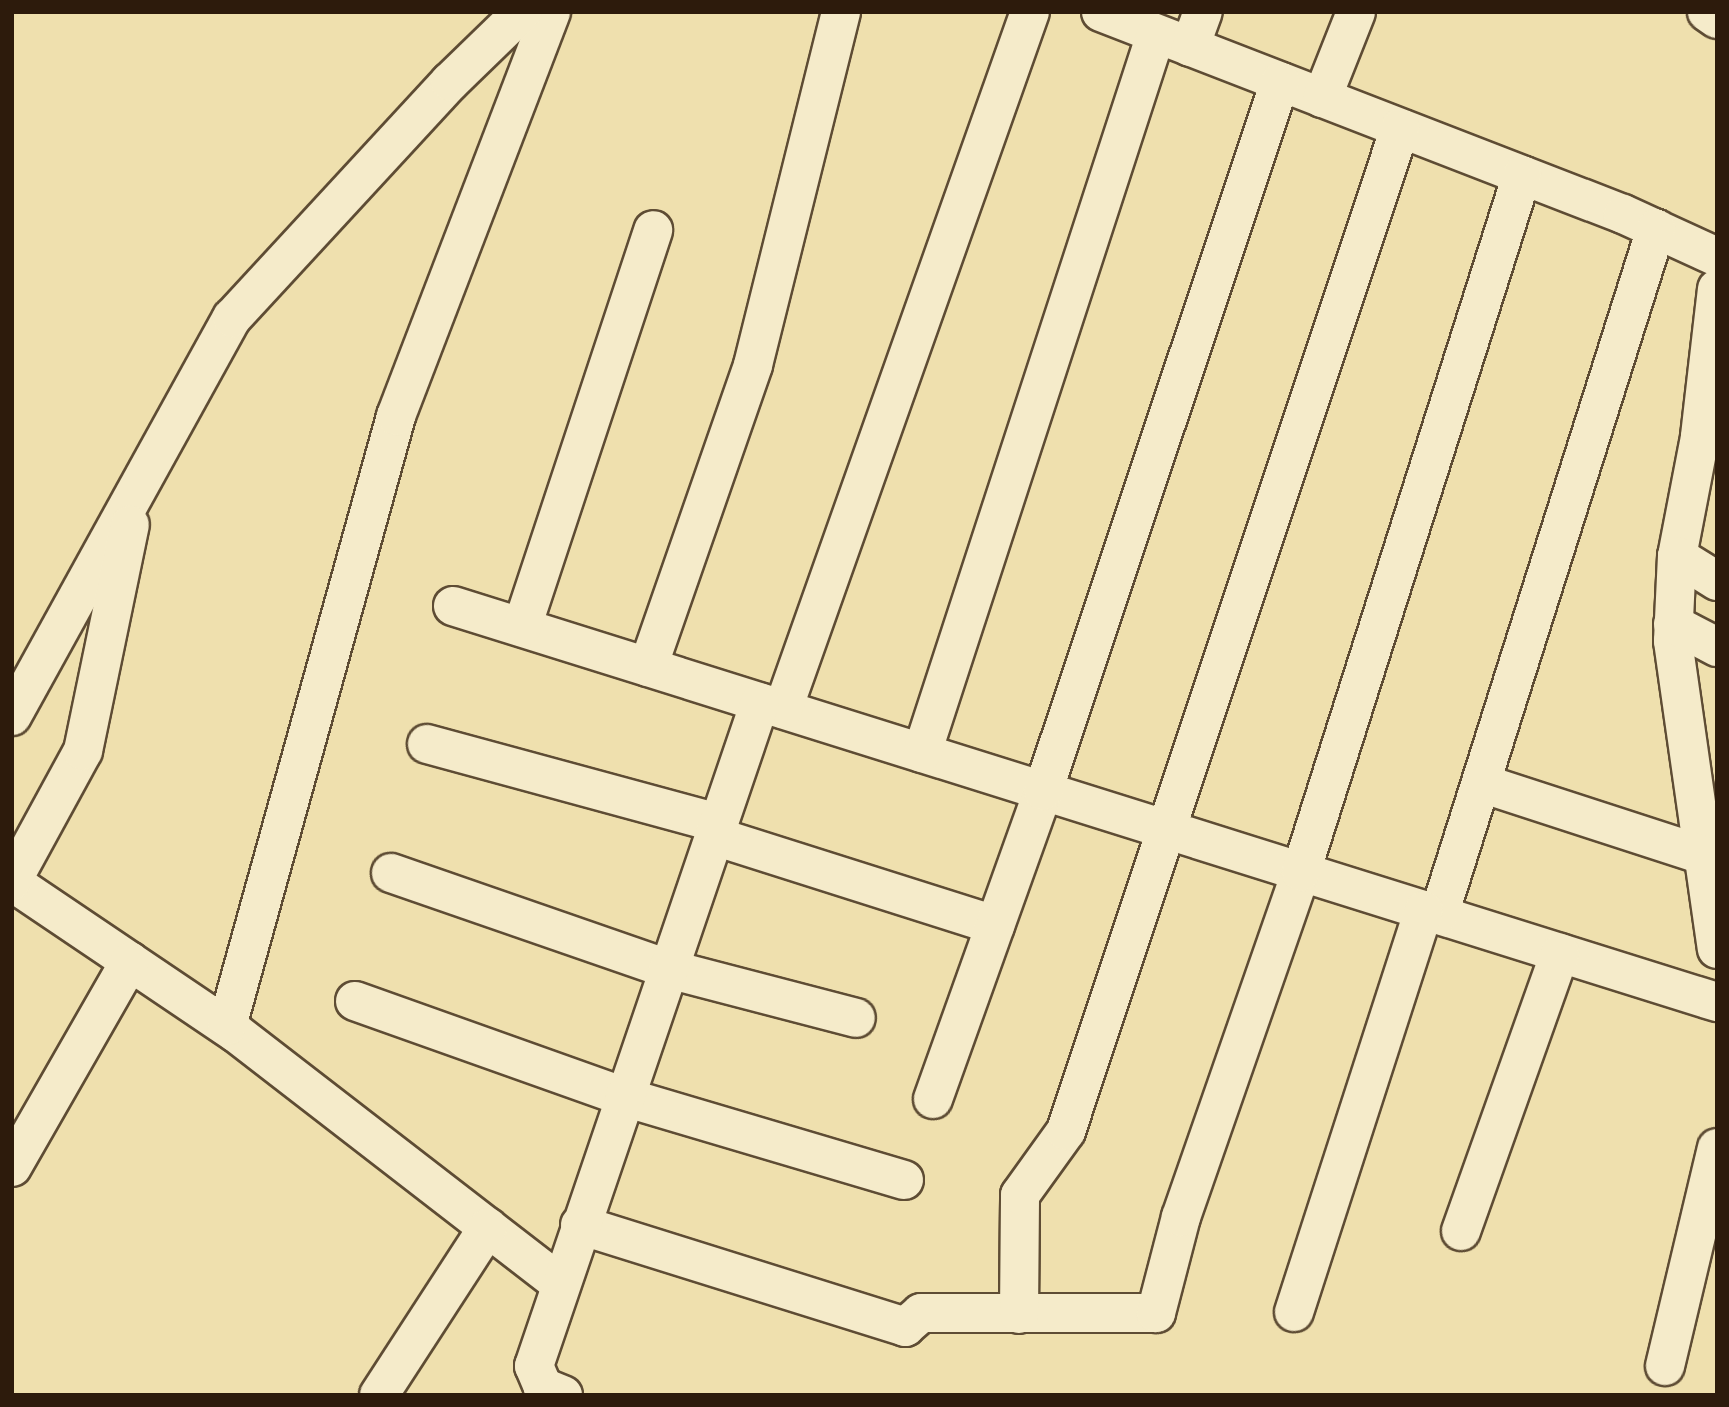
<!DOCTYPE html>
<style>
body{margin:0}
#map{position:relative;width:1729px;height:1407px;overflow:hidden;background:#efe0ae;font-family:"Sorts Mill Goudy",serif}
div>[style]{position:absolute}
.roads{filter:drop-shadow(2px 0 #5e4c34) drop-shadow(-2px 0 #5e4c34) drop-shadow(0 2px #5e4c34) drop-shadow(0 -2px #5e4c34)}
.street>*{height:38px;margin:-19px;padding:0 19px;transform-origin:19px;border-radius:19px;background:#f5ebca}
.secondary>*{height:38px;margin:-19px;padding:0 19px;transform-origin:19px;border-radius:19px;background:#f5ebca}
span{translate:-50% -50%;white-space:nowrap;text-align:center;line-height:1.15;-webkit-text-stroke:5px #f5ebca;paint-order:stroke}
.frame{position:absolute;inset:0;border:14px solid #2d1b0c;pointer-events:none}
</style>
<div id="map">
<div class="roads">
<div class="street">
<i style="left:1101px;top:12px;width:560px;rotate:21.16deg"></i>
<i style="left:1623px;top:214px;width:103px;rotate:24.6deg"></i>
<i style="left:1707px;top:12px;width:12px;rotate:35deg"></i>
<i style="left:1190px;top:47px;width:37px;rotate:-70deg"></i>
<i style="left:1322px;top:98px;width:92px;rotate:-68.4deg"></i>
<i style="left:1717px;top:289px;width:149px;rotate:96.6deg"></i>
<i style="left:1700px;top:437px;width:121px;rotate:100.9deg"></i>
<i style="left:1677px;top:556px;width:85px;rotate:92.7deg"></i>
<i style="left:1673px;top:641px;width:311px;rotate:81.9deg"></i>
<i style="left:1677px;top:556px;width:47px;rotate:32deg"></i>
<i style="left:453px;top:606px;width:1325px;rotate:17.4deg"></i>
<i style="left:1673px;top:624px;width:50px;rotate:27.6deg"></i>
<i style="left:522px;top:627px;width:418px;rotate:-71.7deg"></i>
<i style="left:648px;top:667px;width:320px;rotate:-70.8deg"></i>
<i style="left:753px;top:365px;width:364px;rotate:-76deg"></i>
<i style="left:783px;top:709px;width:739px;rotate:-70.49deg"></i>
<i style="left:427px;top:744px;width:302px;rotate:15.2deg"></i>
<i style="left:922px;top:753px;width:756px;rotate:-71.97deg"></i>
<i style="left:1481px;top:783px;width:233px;rotate:18deg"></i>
<i style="left:714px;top:836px;width:295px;rotate:17.6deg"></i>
<i style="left:391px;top:873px;width:293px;rotate:19.1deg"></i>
<i style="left:668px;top:969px;width:194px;rotate:14.6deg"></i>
<i style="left:12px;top:882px;width:270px;rotate:34deg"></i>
<i style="left:236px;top:1033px;width:409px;rotate:37.7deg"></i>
<i style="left:1439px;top:915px;width:720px;rotate:-72.45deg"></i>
<i style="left:355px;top:1001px;width:286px;rotate:19.6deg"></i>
<i style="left:624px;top:1097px;width:292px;rotate:16.5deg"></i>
<i style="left:227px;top:1026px;width:633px;rotate:-74.51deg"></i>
<i style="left:396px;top:416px;width:433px;rotate:-69deg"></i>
<i style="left:933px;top:1099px;width:327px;rotate:-70.3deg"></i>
<i style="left:1043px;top:791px;width:748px;rotate:-71.52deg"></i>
<i style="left:12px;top:1167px;width:237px;rotate:-60.2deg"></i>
<i style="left:580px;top:1225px;width:341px;rotate:17.4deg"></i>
<i style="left:905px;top:1327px;width:21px;rotate:-41deg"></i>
<i style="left:921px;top:1313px;width:235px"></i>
<i style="left:1156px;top:1313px;width:99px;rotate:-75.4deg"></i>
<i style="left:1181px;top:1217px;width:365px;rotate:-70.8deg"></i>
<i style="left:1301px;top:872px;width:731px;rotate:-72.41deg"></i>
<i style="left:1461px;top:1231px;width:295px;rotate:-70.4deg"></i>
<i style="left:1294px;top:1312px;width:422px;rotate:-72.1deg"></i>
<i style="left:1019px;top:1314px;width:119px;rotate:-89.5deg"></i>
<i style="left:1020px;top:1195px;width:79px;rotate:-54.3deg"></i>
<i style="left:1066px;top:1131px;width:1057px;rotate:-71.58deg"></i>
<i style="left:1665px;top:1366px;width:224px;rotate:-76.6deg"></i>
<i style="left:379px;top:1395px;width:200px;rotate:-57deg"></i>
<i style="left:563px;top:1395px;width:22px;rotate:-158deg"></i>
<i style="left:543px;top:1387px;width:23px;rotate:-113deg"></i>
<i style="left:534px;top:1366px;width:701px;rotate:-71.2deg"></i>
</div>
<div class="secondary">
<i style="left:12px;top:716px;width:455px;rotate:-61.1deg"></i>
<i style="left:232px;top:318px;width:321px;rotate:-47.3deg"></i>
<i style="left:450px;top:82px;width:100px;rotate:-44.2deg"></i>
<i style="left:12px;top:881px;width:148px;rotate:-61.4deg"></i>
<i style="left:83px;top:751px;width:231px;rotate:-78.3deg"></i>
</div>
</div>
<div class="frame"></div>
</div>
